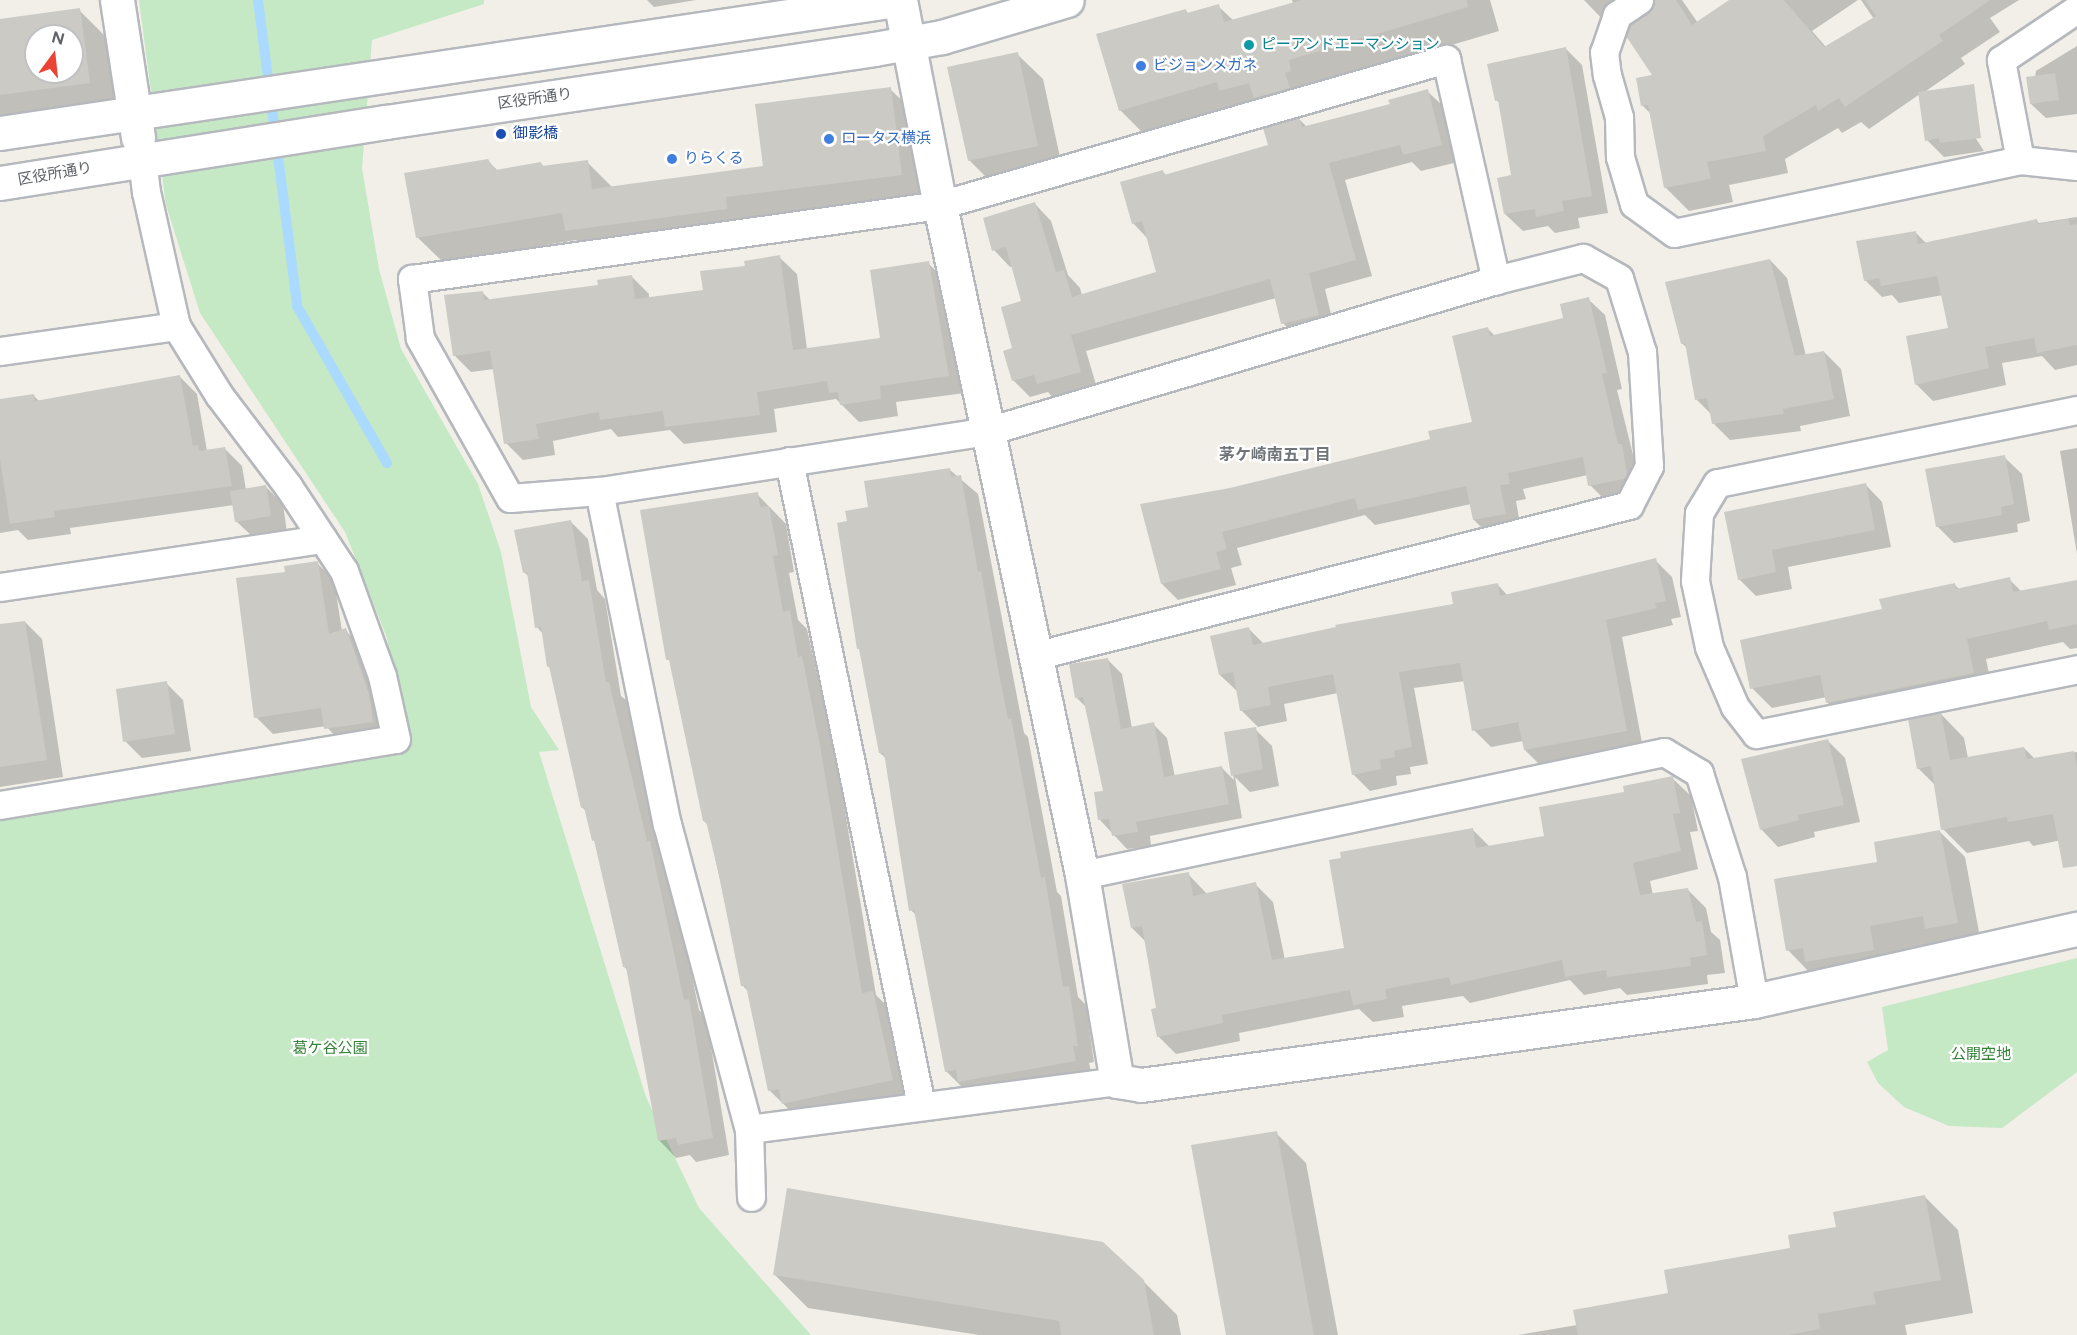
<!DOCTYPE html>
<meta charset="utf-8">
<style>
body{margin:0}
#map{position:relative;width:2077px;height:1335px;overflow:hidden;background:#f1efe8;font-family:Figtree,"Noto Sans JP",sans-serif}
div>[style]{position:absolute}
.green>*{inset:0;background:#c5e8c5}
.shadow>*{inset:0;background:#0003}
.stream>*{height:10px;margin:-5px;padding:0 5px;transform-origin:5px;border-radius:5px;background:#aadaff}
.building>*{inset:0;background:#cccac5}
.roads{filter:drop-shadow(2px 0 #b5b8bc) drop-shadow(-2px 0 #b5b8bc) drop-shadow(0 2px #b5b8bc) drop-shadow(0 -2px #b5b8bc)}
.street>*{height:27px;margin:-13.5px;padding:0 13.5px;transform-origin:13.5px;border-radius:13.5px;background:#fff}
.secondary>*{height:33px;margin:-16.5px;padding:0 16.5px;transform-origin:16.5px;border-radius:16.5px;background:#fff}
.dots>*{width:16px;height:16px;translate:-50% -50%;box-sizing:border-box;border:3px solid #fff;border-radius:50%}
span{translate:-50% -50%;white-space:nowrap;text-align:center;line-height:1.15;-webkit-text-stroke:4.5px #fff;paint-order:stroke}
.culture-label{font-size:15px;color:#0d838f}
.left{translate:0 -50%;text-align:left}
.shop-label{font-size:15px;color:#366cbe}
.street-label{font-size:15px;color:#5f6368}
.transit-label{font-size:15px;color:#164399}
.park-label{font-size:15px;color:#348238}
.neighbourhood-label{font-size:16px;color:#70757a;font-weight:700}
.north{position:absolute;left:24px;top:24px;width:60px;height:60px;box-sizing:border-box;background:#fff;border:2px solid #bfc1c3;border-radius:50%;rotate:15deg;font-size:16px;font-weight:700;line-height:24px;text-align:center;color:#5f6368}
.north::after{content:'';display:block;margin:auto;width:21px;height:27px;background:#ea4335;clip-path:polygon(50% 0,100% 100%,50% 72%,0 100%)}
</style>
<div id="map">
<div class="green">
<i style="clip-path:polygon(139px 0,484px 0,484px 4px,372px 40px,362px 168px,379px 269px,401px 349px,478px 484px,501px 552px,531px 707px,559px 750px,539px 752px,646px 1097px,699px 1208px,811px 1335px,0 1335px,0 817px,406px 746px,387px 638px,345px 532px,200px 313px,166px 205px)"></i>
<i style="clip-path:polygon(2077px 958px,2077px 1072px,2002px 1128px,1949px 1126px,1904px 1107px,1878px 1083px,1867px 1062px,1888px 1050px,1882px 1007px)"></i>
</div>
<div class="shadow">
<i style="clip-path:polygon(647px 0,696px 0,654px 7px)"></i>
<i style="clip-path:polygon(1292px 0,1490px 0,1499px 31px,1313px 86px,1310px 98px,1315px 113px,1298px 118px,1307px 127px,1391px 105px,1427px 91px,1444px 107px,1458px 162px,1421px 171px,1412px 162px,1345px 180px,1372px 276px,1325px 289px,1335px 331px,1299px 340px,1283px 323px,1276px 298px,1086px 351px,1097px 388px,1055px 400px,1048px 392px,1030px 397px,1013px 380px,1014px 349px,1023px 302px,1013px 266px,1010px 267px,994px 250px,1035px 204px,1051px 221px,1068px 275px,1080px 288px,1082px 295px,1158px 273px,1148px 239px,1133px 223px,1163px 172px,1167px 176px,1270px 146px,1282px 124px,1268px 110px,1145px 135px,1120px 110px,1185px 10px,1189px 14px,1218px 6px,1234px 21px,1293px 4px)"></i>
<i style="clip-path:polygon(1584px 0,1682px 0,1698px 23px,1732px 0,1858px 0,1812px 31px,1826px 47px,1874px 19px,1861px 0,2019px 0,1990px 18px,2000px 32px,1961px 58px,1965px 64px,1923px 93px,1956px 108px,1984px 151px,1944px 157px,1927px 140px,1920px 94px,1869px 129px,1861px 122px,1842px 133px,1838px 128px,1785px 159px,1788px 173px,1729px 185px,1733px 202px,1689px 211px,1666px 188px,1651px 114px,1642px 105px,1655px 76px,1631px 28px,1621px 19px,1610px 27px)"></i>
<i style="clip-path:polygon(evenodd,79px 10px,125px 56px,135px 129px,0 147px,0 21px,79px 10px,36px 36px,72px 36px,72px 72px,36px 72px,36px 36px)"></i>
<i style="clip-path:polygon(2077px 46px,2077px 114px,2046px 118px,2031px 104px,2036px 71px)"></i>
<i style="clip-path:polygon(1565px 48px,1582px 65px,1608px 213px,1578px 218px,1580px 228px,1555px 233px,1548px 226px,1523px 231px,1505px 214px,1513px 177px,1500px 103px,1496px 100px)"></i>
<i style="clip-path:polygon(1017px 54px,1043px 79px,1063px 171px,995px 186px,969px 160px)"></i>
<i style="clip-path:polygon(890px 89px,916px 114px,927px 200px,592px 256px,576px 240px,443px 262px,417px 237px,488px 161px,498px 171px,541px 164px,545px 167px,587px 162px,613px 188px,765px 168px)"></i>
<i style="clip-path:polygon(2077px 217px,2077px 365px,2055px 370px,2042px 356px,2002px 363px,2006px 385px,1933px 401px,1916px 384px,1950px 329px,1943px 295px,1899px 303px,1892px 295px,1882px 297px,1865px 280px,1915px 232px,1927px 244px,2037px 221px,2039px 223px)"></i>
<i style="clip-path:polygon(779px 257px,797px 274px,807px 349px,882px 339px,928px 263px,945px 280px,965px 393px,896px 402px,898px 416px,859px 422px,836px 399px,774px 409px,777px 432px,684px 444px,670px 430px,618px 437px,611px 429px,553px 441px,555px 455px,523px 460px,506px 443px,494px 369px,471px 372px,454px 355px,482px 292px,491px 301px,599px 287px,632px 277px,649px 294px,649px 298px,704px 291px,746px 267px)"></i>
<i style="clip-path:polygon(1770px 260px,1787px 278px,1806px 356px,1824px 352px,1841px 369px,1850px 416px,1800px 426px,1801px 431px,1730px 440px,1713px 423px,1712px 415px,1697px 400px,1687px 348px,1682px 343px)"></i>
<i style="clip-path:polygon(1588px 299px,1605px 315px,1622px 389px,1617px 390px,1642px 491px,1606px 501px,1590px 485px,1588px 475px,1523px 489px,1526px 499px,1516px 501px,1521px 530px,1490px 536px,1474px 520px,1471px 504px,1375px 525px,1365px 515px,1237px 548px,1242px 565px,1231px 568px,1236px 585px,1178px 600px,1162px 584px,1230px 490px,1431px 440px,1474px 424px,1488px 329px,1495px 336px,1565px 319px)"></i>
<i style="clip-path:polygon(180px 377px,197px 394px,207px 451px,225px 449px,242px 466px,246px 490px,266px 487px,283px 504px,287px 533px,254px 538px,236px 521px,234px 505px,70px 528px,71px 534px,28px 540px,18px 530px,0 533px,0 400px,34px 396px,40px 402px)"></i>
<i style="clip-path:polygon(2077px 448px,2077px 554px,2060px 451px)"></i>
<i style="clip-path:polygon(2004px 457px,2022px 474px,2030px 521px,2017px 524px,2018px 532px,1954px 543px,1937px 526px)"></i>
<i style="clip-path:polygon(950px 470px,978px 494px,1024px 733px,1028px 737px,1057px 892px,1061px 896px,1078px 997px,1086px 1005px,1094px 1062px,1089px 1063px,1092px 1077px,963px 1088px,946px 1071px,916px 915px,911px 910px,887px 759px,880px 753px,862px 652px,858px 648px,849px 523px,869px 508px)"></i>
<i style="clip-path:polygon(1865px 484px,1882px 502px,1891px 547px,1788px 567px,1792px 589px,1756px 596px,1739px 579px,1726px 513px)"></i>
<i style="clip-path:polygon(757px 494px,786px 524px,794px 572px,789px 573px,798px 620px,807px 629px,836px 758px,876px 995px,890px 1009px,909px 1097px,801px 1121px,769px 1090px,748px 991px,743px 986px,708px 825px,704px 821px,671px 662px,668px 659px)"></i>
<i style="clip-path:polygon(571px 522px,588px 539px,597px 590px,605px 599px,621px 696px,626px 700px,662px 854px,667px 859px,699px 1010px,706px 1017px,729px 1155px,696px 1162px,690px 1155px,676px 1158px,659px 1140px,628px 970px,624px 967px,597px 843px,593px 840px,587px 812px,582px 807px,551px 669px,548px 666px,543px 634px,537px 627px,529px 577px,524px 572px)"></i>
<i style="clip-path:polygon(1655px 560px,1672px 577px,1681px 617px,1671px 619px,1673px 625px,1622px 637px,1643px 748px,1542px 767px,1525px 750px,1523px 741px,1491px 747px,1474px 730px,1465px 681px,1414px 688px,1428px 764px,1410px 767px,1411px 774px,1396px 776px,1397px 785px,1370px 791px,1353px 774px,1338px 693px,1284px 704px,1287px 721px,1258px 727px,1241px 710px,1238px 692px,1220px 675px,1249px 629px,1264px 644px,1455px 605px,1498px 585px,1508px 596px)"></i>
<i style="clip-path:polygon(317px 563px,334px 580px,342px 631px,345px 630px,362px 647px,389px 739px,343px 745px,326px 726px,273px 734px,256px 717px)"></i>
<i style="clip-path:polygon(2009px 579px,2022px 592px,2077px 581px,2077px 648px,2070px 649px,2063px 642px,1986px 659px,1993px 693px,1848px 723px,1828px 703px,1827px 697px,1772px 708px,1752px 688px,1883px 610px,1955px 585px,1959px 589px)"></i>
<i style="clip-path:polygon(25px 622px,42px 639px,63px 777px,0 787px,0 626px)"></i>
<i style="clip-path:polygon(1107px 659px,1122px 674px,1132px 728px,1153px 724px,1167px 738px,1175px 777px,1222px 768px,1234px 780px,1226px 734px,1255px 729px,1272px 746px,1279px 786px,1250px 792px,1235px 777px,1242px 818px,1150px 836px,1151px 846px,1127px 849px,1100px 820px,1105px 792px,1087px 708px,1077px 698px)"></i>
<i style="clip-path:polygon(166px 683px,183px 700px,191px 751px,142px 758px,125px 741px)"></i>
<i style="clip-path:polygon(1941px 714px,1964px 738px,1968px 758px,2024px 748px,2035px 759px,2077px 752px,2077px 844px,2071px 838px,2033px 846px,2029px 841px,1967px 853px,1943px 829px,1936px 786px,1918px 768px)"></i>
<i style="clip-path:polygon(1828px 741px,1845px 758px,1860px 822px,1814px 832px,1815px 837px,1778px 847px,1761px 829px)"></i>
<i style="clip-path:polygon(1672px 778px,1691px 796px,1698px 831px,1690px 832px,1698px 869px,1650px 881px,1653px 895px,1688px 890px,1706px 908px,1711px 932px,1720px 940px,1725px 973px,1707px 975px,1708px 984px,1627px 995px,1620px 988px,1584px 995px,1570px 980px,1470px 1003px,1463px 996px,1402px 1006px,1404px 1017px,1373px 1022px,1359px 1009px,1239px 1033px,1240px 1041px,1176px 1054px,1158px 1036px,1157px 1010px,1146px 942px,1132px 928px,1188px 874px,1207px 894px,1255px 884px,1273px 902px,1285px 960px,1345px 949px,1472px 829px,1490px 847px,1545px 837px,1626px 793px)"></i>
<i style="clip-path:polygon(1939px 831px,1965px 857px,1982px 948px,1941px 943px,1895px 951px,1898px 975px,1813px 976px,1788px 950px,1879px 863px)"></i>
<i style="clip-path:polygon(1276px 1133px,1306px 1163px,1338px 1335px,1227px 1335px)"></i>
<i style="clip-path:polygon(1925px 1197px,1958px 1230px,1973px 1313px,1905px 1325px,1907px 1335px,1518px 1335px,1577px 1325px,1669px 1294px)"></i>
<i style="clip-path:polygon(775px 1275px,1143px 1281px,1177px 1315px,1181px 1335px,979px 1335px,808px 1308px)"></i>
</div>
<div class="stream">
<i style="left:258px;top:0;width:308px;rotate:82.7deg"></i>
<i style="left:297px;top:306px;width:181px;rotate:60.2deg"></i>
</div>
<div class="building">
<i style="clip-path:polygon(1302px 0,1467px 0,1468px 7px,1289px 60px,1291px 71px,1285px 73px,1290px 88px,1254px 98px,1249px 83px,1219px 91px,1217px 82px,1119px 111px,1096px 34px,1186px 9px,1187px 13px,1219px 4px,1224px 22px)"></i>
<i style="clip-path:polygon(1655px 0,1676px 0,1692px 25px,1729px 0,1784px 0,1824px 47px,1876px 16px,1865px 0,1990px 0,1939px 35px,1943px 41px,1845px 107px,1839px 98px,1818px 111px,1816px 105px,1763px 136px,1766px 151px,1707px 162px,1711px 179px,1664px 188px,1648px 105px,1641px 106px,1636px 78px,1652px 75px,1626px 36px,1630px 25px,1648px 13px)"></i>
<i style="clip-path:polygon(evenodd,80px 8px,90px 83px,0 95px,0 19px,80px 8px,36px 36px,72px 36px,72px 72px,36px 72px,36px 36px)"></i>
<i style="clip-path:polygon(1566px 47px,1592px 196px,1562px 201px,1564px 211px,1536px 217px,1535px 209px,1504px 214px,1497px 178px,1511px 175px,1498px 100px,1495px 101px,1487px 64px)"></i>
<i style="clip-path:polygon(1018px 52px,1038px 146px,968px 161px,947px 67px)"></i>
<i style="clip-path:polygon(2055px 73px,2059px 100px,2030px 104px,2026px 77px)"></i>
<i style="clip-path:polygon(1974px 84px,1981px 138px,1940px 143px,1939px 138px,1925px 141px,1918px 92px)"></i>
<i style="clip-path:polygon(891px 87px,902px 175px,726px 197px,727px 209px,565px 231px,562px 213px,416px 238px,404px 173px,488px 159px,495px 170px,541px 162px,542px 166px,588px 160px,592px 189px,763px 166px,755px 104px)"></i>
<i style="clip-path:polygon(1428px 89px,1442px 145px,1403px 155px,1400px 145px,1329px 163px,1356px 260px,1309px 273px,1319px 315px,1281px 324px,1270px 279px,1071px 335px,1081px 372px,1037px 384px,1034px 375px,1012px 381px,1003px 351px,1012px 348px,1001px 307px,1021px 301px,1006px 247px,992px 251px,983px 218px,1035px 202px,1056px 272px,1064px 270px,1072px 297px,1156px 272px,1142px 221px,1132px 224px,1120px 182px,1163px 170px,1164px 175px,1268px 145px,1263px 128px,1299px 118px,1302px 127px,1390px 104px,1388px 100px)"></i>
<i style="clip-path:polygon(2037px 219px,2038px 224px,2068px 219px,2070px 225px,2077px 224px,2077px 345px,2037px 353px,2034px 338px,1985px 347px,1989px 368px,1915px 385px,1906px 336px,1948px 328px,1937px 276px,1881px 286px,1879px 278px,1864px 281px,1856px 241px,1916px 231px,1918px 244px)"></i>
<i style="clip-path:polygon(780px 255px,793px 350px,880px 338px,870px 270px,929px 261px,949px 376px,880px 386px,881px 399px,840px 405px,838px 392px,829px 393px,827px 381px,757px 392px,760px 415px,665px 427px,663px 411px,600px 420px,599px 412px,536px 424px,539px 439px,504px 444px,490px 351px,453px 356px,444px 295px,483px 291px,484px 300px,598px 285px,597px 280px,632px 275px,635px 299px,703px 290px,700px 271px,745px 266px,744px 261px)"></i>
<i style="clip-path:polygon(1770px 259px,1795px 356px,1824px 351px,1834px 399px,1783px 409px,1784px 414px,1712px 424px,1707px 398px,1695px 400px,1685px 343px,1681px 344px,1665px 282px)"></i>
<i style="clip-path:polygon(1589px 297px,1607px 373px,1602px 374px,1618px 444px,1622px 444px,1627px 474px,1624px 479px,1588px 486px,1583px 457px,1508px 473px,1510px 484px,1500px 485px,1506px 514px,1473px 520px,1466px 486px,1358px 510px,1355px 498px,1222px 532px,1227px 549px,1216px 552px,1221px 569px,1161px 584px,1140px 504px,1230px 488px,1430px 439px,1428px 431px,1472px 422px,1452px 336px,1488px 327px,1490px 336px,1563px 318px,1560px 304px)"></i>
<i style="clip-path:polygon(180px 375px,193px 446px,198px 445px,199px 451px,225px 447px,232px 486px,54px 511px,55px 517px,10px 524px,0 459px,0 399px,34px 394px,35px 401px)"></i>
<i style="clip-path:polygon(2005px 455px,2014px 504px,2001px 507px,2002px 515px,1936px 527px,1925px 469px)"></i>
<i style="clip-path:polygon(950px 468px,951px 477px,961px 475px,978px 572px,981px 571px,998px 669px,1008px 719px,1011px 718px,1041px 878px,1045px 877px,1063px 987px,1069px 986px,1078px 1046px,1073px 1046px,1076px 1061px,958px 1082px,956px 1070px,945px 1072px,914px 910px,909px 911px,884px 753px,879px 753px,859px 649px,857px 649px,837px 523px,847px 521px,845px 511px,868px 507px,864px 481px)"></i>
<i style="clip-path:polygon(1866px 483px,1875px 530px,1772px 550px,1776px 572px,1738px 580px,1724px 512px)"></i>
<i style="clip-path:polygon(266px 485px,271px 516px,235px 522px,230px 491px)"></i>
<i style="clip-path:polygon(758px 492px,760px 507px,769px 506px,778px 555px,773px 556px,783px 612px,790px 610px,798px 657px,802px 656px,819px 740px,862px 993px,873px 991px,893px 1080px,782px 1104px,779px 1089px,768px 1091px,746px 986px,741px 986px,719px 875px,706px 821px,703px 821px,669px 660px,666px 660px,640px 510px)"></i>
<i style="clip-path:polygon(571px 520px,582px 581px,589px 580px,606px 682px,609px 682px,647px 841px,650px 841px,684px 1000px,689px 999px,713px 1138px,678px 1145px,676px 1138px,658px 1141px,626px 967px,623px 967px,594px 840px,592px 841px,584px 807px,581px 808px,549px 666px,547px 667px,541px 627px,535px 628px,527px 572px,523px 573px,514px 530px)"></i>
<i style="clip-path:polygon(1656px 558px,1666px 601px,1655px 603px,1657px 608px,1606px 620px,1627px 731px,1524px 750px,1518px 722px,1472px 731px,1460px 663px,1399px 672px,1412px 747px,1394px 751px,1395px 757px,1380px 760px,1381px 769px,1352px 775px,1333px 674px,1268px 687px,1271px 705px,1240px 711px,1233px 672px,1219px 675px,1210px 636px,1249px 627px,1253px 645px,1336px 627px,1335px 625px,1453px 604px,1451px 592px,1498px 583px,1500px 596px)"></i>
<i style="clip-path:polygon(318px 561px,329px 634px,346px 628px,369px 694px,373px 722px,324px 729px,321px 708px,254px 718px,236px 578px,285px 572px,284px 566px)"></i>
<i style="clip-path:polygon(2010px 577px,2013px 592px,2077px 580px,2077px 624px,2049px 630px,2047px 621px,1967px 639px,1974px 673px,1826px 703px,1820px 675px,1750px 689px,1740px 640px,1882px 609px,1879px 599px,1955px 583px,1956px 589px)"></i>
<i style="clip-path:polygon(25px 621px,47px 760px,0 767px,0 624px)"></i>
<i style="clip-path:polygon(1108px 658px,1121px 729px,1154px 722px,1164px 777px,1222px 766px,1229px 804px,1136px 822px,1138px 832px,1112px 836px,1109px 819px,1098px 820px,1094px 792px,1103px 791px,1083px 697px,1075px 698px,1069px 664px)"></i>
<i style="clip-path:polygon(167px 681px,175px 734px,123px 742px,116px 689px)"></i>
<i style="clip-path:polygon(1941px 713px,1950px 760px,2024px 747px,2027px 759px,2074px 751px,2077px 768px,2077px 866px,2063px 868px,2053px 814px,2008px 822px,2007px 817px,1941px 830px,1931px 766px,1917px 769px,1908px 719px)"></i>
<i style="clip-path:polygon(1256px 727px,1263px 769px,1231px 776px,1224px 732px)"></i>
<i style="clip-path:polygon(1828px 739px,1844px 805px,1798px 815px,1799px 820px,1760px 830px,1741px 759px)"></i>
<i style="clip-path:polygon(1673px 776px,1680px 813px,1673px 814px,1681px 851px,1633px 863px,1640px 895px,1688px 888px,1696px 922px,1702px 921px,1707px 955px,1690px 958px,1691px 966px,1607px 977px,1606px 970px,1565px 977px,1562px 960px,1451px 985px,1449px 977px,1385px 989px,1387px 999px,1353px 1005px,1350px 990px,1222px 1015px,1223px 1023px,1157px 1037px,1151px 1009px,1156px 1008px,1142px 926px,1131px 928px,1122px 884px,1189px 872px,1193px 896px,1256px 882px,1272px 960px,1344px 948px,1329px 860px,1341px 858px,1340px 852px,1473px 828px,1476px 848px,1544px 836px,1539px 807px,1624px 792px,1623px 786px)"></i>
<i style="clip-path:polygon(1940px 830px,1958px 923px,1925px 929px,1923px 916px,1870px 926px,1874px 950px,1805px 962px,1803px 948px,1786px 951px,1774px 879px,1877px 862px,1874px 842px)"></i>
<i style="clip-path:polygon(1277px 1131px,1314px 1335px,1226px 1335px,1191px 1145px)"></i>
<i style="clip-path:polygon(787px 1188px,1103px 1242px,1144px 1280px,1154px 1335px,1061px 1335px,1059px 1321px,773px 1275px)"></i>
<i style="clip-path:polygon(1925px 1195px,1941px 1280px,1873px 1292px,1876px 1304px,1818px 1314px,1820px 1329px,1788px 1335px,1578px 1335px,1573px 1310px,1668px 1293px,1664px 1270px,1790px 1248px,1788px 1235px,1836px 1227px,1833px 1212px)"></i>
</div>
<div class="roads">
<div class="street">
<i style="left:1639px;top:0;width:27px;rotate:146deg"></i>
<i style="left:1617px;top:15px;width:39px;rotate:109deg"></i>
<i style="left:1604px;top:52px;width:23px;rotate:83deg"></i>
<i style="left:1607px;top:75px;width:44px;rotate:74.1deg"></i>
<i style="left:1619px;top:117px;width:40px;rotate:88.6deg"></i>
<i style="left:1620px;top:157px;width:49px;rotate:73.4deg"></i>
<i style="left:1634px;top:204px;width:49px;rotate:35.9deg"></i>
<i style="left:1674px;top:233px;width:354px;rotate:-11.9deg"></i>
<i style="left:2020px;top:160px;width:57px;rotate:6deg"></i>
<i style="left:2020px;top:160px;width:102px;rotate:-100.8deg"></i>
<i style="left:2001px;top:60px;width:92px;rotate:-33.9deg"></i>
<i style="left:0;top:351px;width:178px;rotate:-8.1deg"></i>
<i style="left:2077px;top:410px;width:367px;rotate:168.5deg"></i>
<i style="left:1717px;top:483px;width:35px;rotate:121deg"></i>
<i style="left:1699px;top:513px;width:68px;rotate:93.4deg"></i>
<i style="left:1695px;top:581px;width:67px;rotate:78deg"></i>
<i style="left:1709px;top:647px;width:65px;rotate:66.6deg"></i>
<i style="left:1735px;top:707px;width:34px;rotate:52deg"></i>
<i style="left:1756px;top:734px;width:328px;rotate:-11.4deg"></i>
<i style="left:789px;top:461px;width:657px;rotate:78.42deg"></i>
<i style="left:599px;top:491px;width:340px;rotate:78.5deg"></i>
<i style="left:667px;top:824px;width:316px;rotate:75deg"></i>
<i style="left:749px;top:1129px;width:371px;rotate:-7.4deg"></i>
<i style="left:0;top:587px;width:326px;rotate:-8.5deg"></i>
<i style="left:1034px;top:656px;width:614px;rotate:-14.24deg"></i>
<i style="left:1629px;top:505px;width:44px;rotate:-62.9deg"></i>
<i style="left:1649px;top:466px;width:114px;rotate:-93.5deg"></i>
<i style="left:1642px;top:352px;width:77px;rotate:-107.3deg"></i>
<i style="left:1619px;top:278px;width:41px;rotate:-150.9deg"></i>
<i style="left:1583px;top:258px;width:90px;rotate:165.8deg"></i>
<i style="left:1496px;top:280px;width:530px;rotate:163.45deg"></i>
<i style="left:988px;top:431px;width:394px;rotate:171.2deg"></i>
<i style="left:599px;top:491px;width:89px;rotate:175.5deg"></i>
<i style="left:510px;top:498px;width:184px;rotate:-119.4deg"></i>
<i style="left:420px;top:338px;width:60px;rotate:-97.7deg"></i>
<i style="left:412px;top:279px;width:533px;rotate:-7.98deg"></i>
<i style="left:940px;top:205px;width:527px;rotate:-16.09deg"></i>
<i style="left:1446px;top:59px;width:227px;rotate:77.3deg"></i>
<i style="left:0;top:805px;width:401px;rotate:-9.5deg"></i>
<i style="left:396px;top:739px;width:65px;rotate:-102.5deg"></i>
<i style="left:382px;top:676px;width:112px;rotate:-109.9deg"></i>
<i style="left:344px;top:571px;width:102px;rotate:-123.4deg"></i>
<i style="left:288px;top:486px;width:114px;rotate:-127.2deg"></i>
<i style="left:219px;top:395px;width:81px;rotate:-121.9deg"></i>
<i style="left:176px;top:326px;width:137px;rotate:-102.6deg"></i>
<i style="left:146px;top:192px;width:33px;rotate:-97deg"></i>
<i style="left:1082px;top:875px;width:595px;rotate:-11.93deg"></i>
<i style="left:1664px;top:752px;width:41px;rotate:31deg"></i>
<i style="left:1699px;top:773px;width:109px;rotate:72.4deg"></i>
<i style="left:1732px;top:877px;width:126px;rotate:79.9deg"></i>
<i style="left:749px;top:1129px;width:68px;rotate:88.3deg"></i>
</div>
<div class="secondary">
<i style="left:117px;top:0;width:139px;rotate:81.3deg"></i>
<i style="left:900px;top:0;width:209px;rotate:79deg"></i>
<i style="left:940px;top:205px;width:685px;rotate:78.03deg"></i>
<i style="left:1082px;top:875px;width:209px;rotate:80.4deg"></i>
<i style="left:1117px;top:1081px;width:24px;rotate:9deg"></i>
<i style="left:1141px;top:1085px;width:619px;rotate:-7.8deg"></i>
<i style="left:1754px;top:1001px;width:331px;rotate:-12.6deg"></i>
<i style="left:0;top:133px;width:906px;rotate:-8.44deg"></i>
<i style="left:0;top:183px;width:391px;rotate:-9deg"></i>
<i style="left:386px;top:122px;width:493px;rotate:-8.5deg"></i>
<i style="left:874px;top:49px;width:69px;rotate:-10deg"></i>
<i style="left:942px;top:37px;width:130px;rotate:-16.5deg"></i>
</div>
</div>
<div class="dots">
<i style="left:1249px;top:45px;background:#0f9aa8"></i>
<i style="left:1141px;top:66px;background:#3f7fe0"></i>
<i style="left:501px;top:134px;background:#1a4fb4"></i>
<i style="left:829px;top:139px;background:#3f7fe0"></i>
<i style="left:672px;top:159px;background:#3f7fe0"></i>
</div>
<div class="culture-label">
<span class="left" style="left:1261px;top:45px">ピーアンドエーマンション</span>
</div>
<div class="shop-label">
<span class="left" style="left:1153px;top:66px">ビジョンメガネ</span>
<span class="left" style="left:841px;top:139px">ロータス横浜</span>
<span class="left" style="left:684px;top:159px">りらくる</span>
</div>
<div class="street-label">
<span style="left:535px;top:99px;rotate:-8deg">区役所通り</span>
<span style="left:55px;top:174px;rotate:-10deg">区役所通り</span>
</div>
<div class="transit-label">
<span class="left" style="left:513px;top:134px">御影橋</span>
</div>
<div class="park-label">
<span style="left:330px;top:1049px">葛ケ谷公園</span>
<span style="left:1981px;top:1055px">公開空地</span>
</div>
<div class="neighbourhood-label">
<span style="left:1275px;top:455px">茅ケ崎南五丁目</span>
</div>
<div class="north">N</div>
</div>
